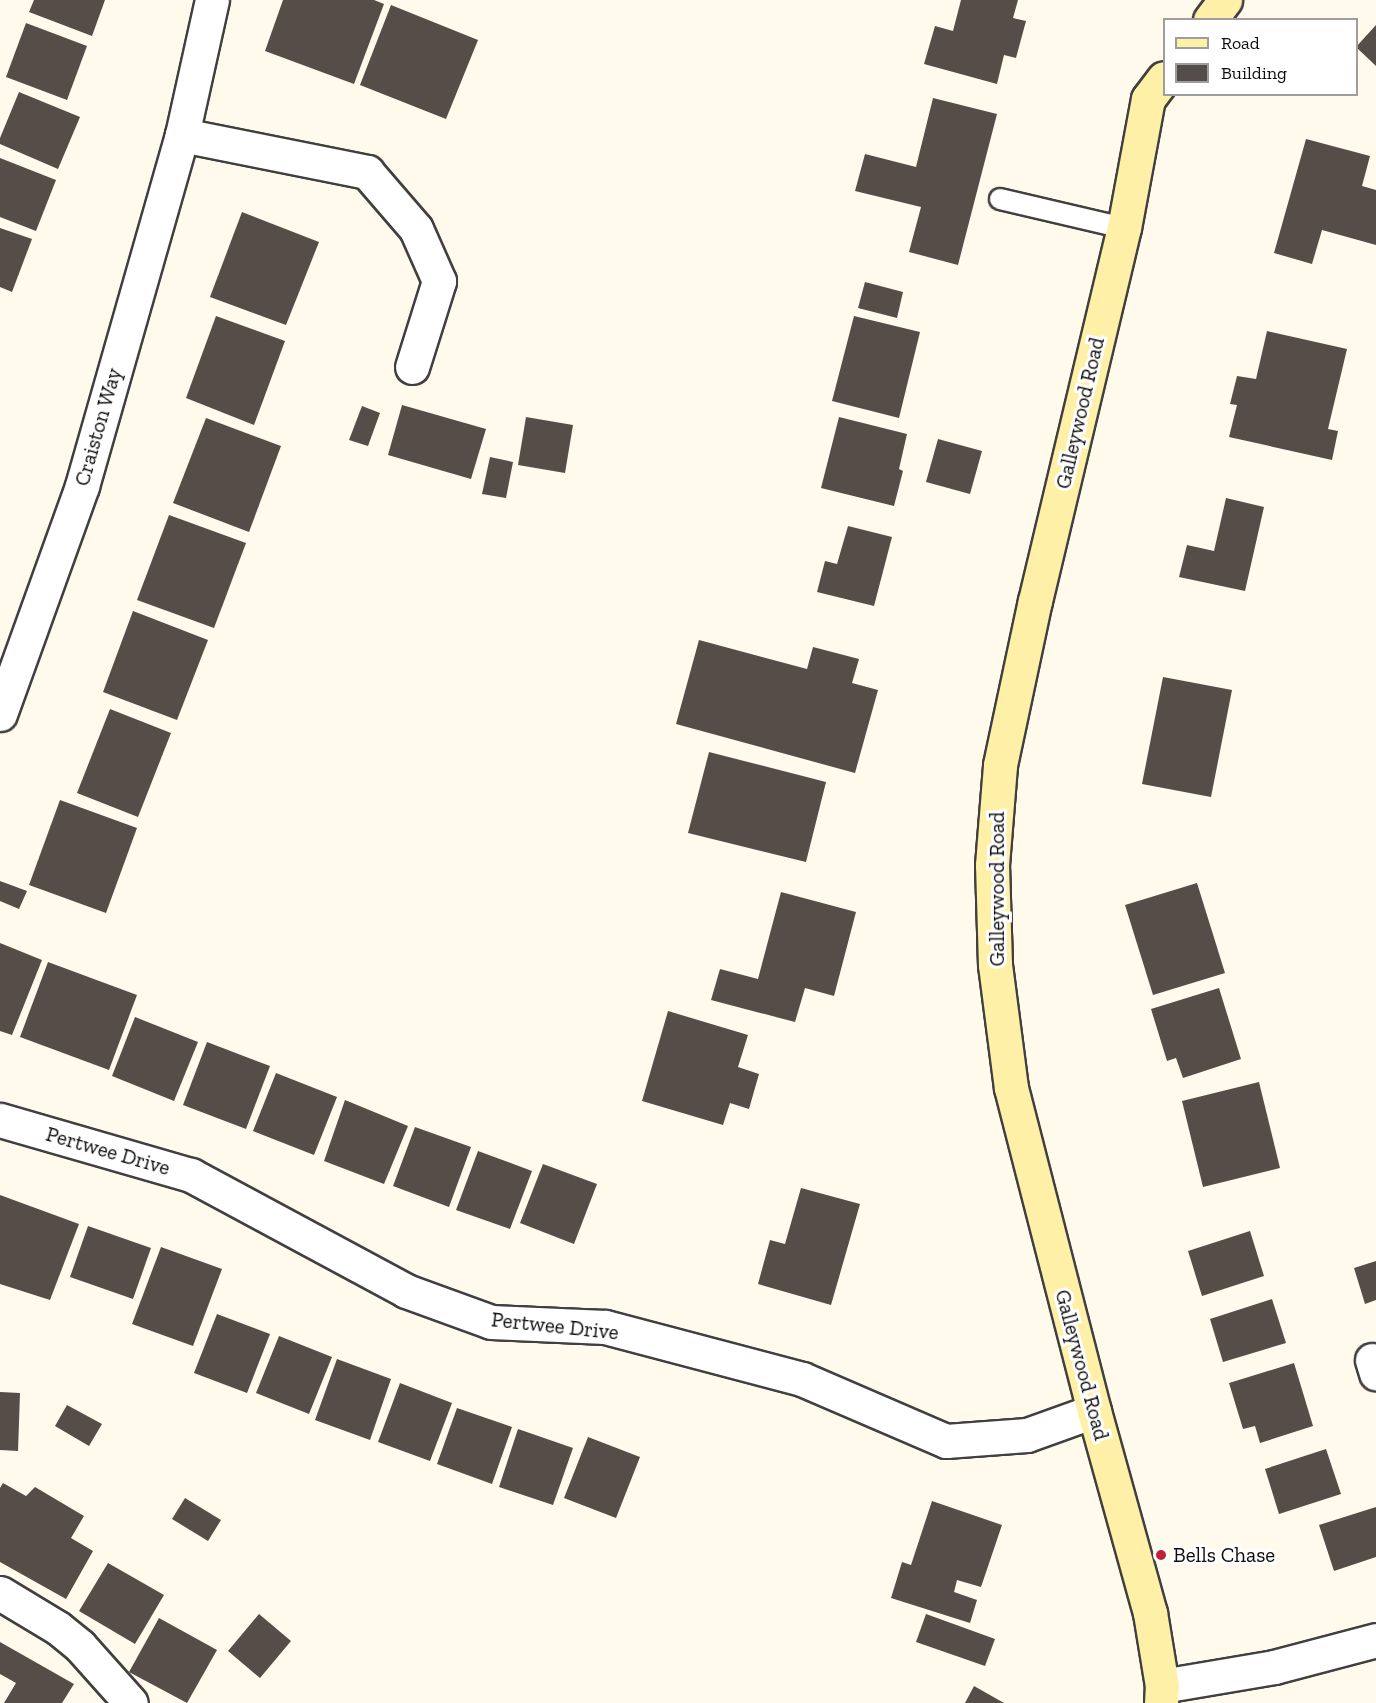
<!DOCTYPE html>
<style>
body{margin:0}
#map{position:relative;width:1376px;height:1703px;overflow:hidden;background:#fffaec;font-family:"Zilla Slab",serif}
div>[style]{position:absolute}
.building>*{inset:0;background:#564d49}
.roads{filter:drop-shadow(2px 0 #404040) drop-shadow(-2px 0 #404040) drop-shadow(0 2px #404040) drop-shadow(0 -2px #404040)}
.lane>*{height:20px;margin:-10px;padding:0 10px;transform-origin:10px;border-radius:10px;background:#fff}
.street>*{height:33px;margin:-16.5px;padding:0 16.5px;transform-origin:16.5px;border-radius:16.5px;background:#fff}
.secondary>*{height:33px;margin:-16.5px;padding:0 16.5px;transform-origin:16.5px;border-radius:16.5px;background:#fff0a7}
.dots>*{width:16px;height:16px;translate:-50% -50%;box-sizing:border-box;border:3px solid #fff;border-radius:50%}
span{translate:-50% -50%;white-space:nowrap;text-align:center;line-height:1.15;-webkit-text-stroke:6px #fff;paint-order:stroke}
.street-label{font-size:21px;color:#0d0d0d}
.poi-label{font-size:21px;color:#0d0d0d}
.left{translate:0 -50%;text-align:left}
.legend{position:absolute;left:1163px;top:18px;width:195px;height:78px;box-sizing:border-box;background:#fff;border:2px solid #9e9e9e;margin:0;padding:8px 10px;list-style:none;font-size:18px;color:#0d0d0d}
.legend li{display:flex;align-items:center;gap:12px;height:30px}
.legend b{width:30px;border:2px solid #9e9e9e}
</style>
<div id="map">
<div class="building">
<i style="clip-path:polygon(34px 0,105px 0,92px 36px,29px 12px)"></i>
<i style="clip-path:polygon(283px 0,374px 0,384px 4px,354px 84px,265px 51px)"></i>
<i style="clip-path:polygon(961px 0,1018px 0,1013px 18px,1026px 21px,1016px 58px,1004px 55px,997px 84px,924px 64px,935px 26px,953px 31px)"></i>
<i style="clip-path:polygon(391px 5px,478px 40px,446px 119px,360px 85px)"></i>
<i style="clip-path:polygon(26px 23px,87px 46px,67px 100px,6px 77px)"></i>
<i style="clip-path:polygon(1376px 25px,1376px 66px,1356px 47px)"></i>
<i style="clip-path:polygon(19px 92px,80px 117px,58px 169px,0 144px,0 138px)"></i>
<i style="clip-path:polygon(933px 98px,997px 114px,958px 265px,909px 252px,921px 207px,855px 191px,865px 154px,916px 167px)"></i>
<i style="clip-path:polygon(1306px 139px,1370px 156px,1362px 186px,1376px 190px,1376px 245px,1322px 230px,1312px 264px,1274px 253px)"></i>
<i style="clip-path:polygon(0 158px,56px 180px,36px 231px,0 217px)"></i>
<i style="clip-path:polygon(242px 212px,319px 242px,286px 325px,210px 297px)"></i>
<i style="clip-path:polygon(0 228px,32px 239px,12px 292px,0 287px)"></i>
<i style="clip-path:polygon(865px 282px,903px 292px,897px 318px,858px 308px)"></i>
<i style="clip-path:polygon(216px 316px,285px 341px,254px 425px,186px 398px)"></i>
<i style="clip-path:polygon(854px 316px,920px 332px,899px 418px,832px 401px)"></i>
<i style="clip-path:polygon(1267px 331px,1347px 349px,1328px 429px,1338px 431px,1332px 460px,1229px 437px,1237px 405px,1230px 404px,1237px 376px,1256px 379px)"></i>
<i style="clip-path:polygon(402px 405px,486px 429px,471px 479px,388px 455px)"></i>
<i style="clip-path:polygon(362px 406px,380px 413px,368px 446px,349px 440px)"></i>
<i style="clip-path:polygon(526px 417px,573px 425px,565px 473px,518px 465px)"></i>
<i style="clip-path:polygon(839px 417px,907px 434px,899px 469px,903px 471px,894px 506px,821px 488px)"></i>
<i style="clip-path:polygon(206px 418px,281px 446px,249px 532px,173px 503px)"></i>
<i style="clip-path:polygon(938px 439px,982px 451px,970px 494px,926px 482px)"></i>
<i style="clip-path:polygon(490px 457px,513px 462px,506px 498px,482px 494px)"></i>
<i style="clip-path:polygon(1226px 498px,1264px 507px,1245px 591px,1179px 577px,1187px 545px,1214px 551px)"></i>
<i style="clip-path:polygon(169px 515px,246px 543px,214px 628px,137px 600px)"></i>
<i style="clip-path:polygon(848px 526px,892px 537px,874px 606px,817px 592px,825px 561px,837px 564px)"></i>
<i style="clip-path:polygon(133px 611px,208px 640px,177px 720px,103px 692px)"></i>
<i style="clip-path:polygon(699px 640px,807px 669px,813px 647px,859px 659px,852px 683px,878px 690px,855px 773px,676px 724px)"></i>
<i style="clip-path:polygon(1163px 677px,1232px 690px,1211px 797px,1142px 784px)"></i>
<i style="clip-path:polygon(110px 709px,171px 733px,138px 817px,77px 793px)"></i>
<i style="clip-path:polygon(709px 752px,826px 782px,806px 862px,688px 833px)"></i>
<i style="clip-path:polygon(60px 800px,137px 828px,106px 913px,29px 885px)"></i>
<i style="clip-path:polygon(0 881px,27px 891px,19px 909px,0 901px)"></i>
<i style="clip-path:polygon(1197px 883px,1225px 973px,1153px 995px,1125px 905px)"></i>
<i style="clip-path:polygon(781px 892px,856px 912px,834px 996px,805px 988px,795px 1022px,711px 1000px,720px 969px,758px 979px)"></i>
<i style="clip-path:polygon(0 943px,42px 960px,12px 1035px,0 1031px)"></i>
<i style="clip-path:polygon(48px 962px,137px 995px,109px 1070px,20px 1037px)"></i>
<i style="clip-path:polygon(1219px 988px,1241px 1059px,1183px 1078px,1176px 1058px,1167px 1061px,1151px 1009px)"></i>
<i style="clip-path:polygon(668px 1011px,748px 1035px,738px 1067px,759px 1074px,749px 1109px,730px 1103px,723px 1125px,642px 1101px)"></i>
<i style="clip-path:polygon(135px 1017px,198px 1042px,174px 1101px,112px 1076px)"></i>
<i style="clip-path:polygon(207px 1042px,270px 1066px,246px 1129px,183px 1105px)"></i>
<i style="clip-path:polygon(276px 1073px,337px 1097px,314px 1155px,253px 1131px)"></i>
<i style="clip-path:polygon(1259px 1082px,1280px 1168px,1203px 1187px,1182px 1101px)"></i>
<i style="clip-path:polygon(345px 1100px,408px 1126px,384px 1184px,324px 1161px)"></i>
<i style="clip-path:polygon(415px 1127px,471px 1147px,449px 1207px,393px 1186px)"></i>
<i style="clip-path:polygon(478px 1151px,532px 1171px,510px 1229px,456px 1210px)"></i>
<i style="clip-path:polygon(543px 1164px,597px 1184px,574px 1244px,520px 1223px)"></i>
<i style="clip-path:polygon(801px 1188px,860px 1204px,831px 1305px,758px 1284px,770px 1240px,785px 1244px)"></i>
<i style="clip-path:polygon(0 1195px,79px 1224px,50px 1300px,0 1284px)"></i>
<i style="clip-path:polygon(88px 1226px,151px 1248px,133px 1299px,70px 1277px)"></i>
<i style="clip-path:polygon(1250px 1231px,1264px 1276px,1202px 1296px,1188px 1251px)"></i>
<i style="clip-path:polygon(161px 1247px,222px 1269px,193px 1346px,132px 1324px)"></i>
<i style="clip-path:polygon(1376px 1261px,1376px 1300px,1365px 1304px,1354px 1268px)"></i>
<i style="clip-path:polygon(1272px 1299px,1286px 1343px,1223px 1362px,1210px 1319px)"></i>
<i style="clip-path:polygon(217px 1314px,270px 1334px,247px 1393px,194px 1373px)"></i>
<i style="clip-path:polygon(279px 1336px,332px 1357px,309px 1414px,256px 1393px)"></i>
<i style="clip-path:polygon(337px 1359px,391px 1379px,370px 1440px,315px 1420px)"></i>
<i style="clip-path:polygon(1294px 1363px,1313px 1426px,1260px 1443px,1255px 1426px,1243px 1429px,1229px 1383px)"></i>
<i style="clip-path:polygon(400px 1383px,452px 1403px,430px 1461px,378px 1442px)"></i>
<i style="clip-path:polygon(0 1392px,20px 1393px,18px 1451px,0 1450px)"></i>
<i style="clip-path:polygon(67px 1405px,102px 1424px,89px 1446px,55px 1426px)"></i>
<i style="clip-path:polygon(457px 1408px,512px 1427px,492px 1484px,437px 1464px)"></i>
<i style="clip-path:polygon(518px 1429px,573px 1448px,553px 1505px,499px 1487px)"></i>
<i style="clip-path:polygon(588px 1437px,640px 1457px,616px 1518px,564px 1498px)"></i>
<i style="clip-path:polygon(1326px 1449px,1341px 1494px,1279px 1514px,1265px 1469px)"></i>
<i style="clip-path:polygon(3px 1483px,26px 1496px,35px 1487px,84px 1516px,71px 1538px,93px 1551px,66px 1599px,0 1562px,0 1488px)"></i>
<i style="clip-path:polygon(185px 1498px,221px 1520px,208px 1541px,172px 1519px)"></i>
<i style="clip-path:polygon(932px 1501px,1002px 1525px,981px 1587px,957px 1580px,954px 1592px,977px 1600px,970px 1623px,891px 1598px,902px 1562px,911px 1565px)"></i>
<i style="clip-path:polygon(1376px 1507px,1376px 1557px,1334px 1571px,1319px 1525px)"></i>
<i style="clip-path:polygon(108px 1563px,164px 1595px,135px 1644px,79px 1611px)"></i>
<i style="clip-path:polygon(259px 1614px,291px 1641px,260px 1678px,228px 1651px)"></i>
<i style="clip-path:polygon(926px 1614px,995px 1639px,985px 1666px,916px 1642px)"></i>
<i style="clip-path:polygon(159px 1618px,217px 1650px,187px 1703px,129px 1672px)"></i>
<i style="clip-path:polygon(0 1642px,74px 1684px,62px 1703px,4px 1703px,16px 1683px,0 1674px)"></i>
<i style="clip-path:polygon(974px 1686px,1004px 1703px,965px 1703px)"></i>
</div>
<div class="roads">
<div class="lane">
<i style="left:1000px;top:199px;width:127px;rotate:13.2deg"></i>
</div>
<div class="street">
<i style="left:182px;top:135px;width:189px;rotate:11.3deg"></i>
<i style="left:367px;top:172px;width:75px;rotate:49.3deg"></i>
<i style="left:416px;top:229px;width:57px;rotate:66.1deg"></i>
<i style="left:439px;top:281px;width:90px;rotate:107.4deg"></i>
<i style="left:0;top:714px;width:242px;rotate:-70.2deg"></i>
<i style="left:82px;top:486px;width:365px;rotate:-74.1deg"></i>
<i style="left:182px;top:135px;width:138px;rotate:-77.5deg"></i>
<i style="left:0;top:1120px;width:199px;rotate:16.1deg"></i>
<i style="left:191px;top:1175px;width:244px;rotate:28.3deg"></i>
<i style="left:406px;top:1291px;width:90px;rotate:20deg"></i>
<i style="left:491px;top:1322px;width:114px;rotate:2.5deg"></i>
<i style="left:605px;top:1327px;width:204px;rotate:14.8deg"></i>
<i style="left:802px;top:1379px;width:157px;rotate:23.3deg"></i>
<i style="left:946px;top:1441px;width:81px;rotate:-4.2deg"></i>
<i style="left:1027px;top:1435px;width:71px;rotate:-19.7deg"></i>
<i style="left:1372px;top:1360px;width:14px;rotate:73deg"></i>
<i style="left:0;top:1593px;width:68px;rotate:31.1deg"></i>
<i style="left:58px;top:1628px;width:28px;rotate:39deg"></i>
<i style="left:80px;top:1646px;width:76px;rotate:48.2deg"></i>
<i style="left:1162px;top:1686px;width:114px;rotate:-9.6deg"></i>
<i style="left:1274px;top:1667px;width:106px;rotate:-14.8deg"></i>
</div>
<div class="secondary">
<i style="left:1210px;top:20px;width:25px;rotate:-53deg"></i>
<i style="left:1161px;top:1703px;width:17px;rotate:-87deg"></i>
<i style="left:1162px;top:1686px;width:74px;rotate:-99.3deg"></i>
<i style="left:1150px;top:1613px;width:210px;rotate:-105.5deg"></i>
<i style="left:1094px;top:1411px;width:333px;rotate:-104.4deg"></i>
<i style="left:1011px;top:1088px;width:124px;rotate:-97.4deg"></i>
<i style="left:995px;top:965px;width:100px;rotate:-91.7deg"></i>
<i style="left:992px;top:865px;width:100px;rotate:-85.4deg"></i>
<i style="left:1000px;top:765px;width:168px;rotate:-78deg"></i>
<i style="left:1035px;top:601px;width:383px;rotate:-76.6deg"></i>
<i style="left:1124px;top:228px;width:131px;rotate:-79.5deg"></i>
<i style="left:1148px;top:99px;width:26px;rotate:-53deg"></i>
</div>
</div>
<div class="dots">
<i style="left:1161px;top:1555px;background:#bf2232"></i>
</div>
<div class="street-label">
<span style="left:1080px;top:413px;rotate:-77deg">Galleywood Road</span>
<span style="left:98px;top:427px;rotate:-74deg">Craiston Way</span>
<span style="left:997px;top:889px;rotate:-90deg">Galleywood Road</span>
<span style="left:108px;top:1151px;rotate:16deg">Pertwee Drive</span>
<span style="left:555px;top:1326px;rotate:6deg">Pertwee Drive</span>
<span style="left:1082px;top:1365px;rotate:75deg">Galleywood Road</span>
</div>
<div class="poi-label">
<span class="left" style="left:1173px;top:1555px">Bells Chase</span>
</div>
<ul class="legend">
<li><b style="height:8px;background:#fff0a7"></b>Road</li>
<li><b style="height:16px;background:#564d49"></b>Building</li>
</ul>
</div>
